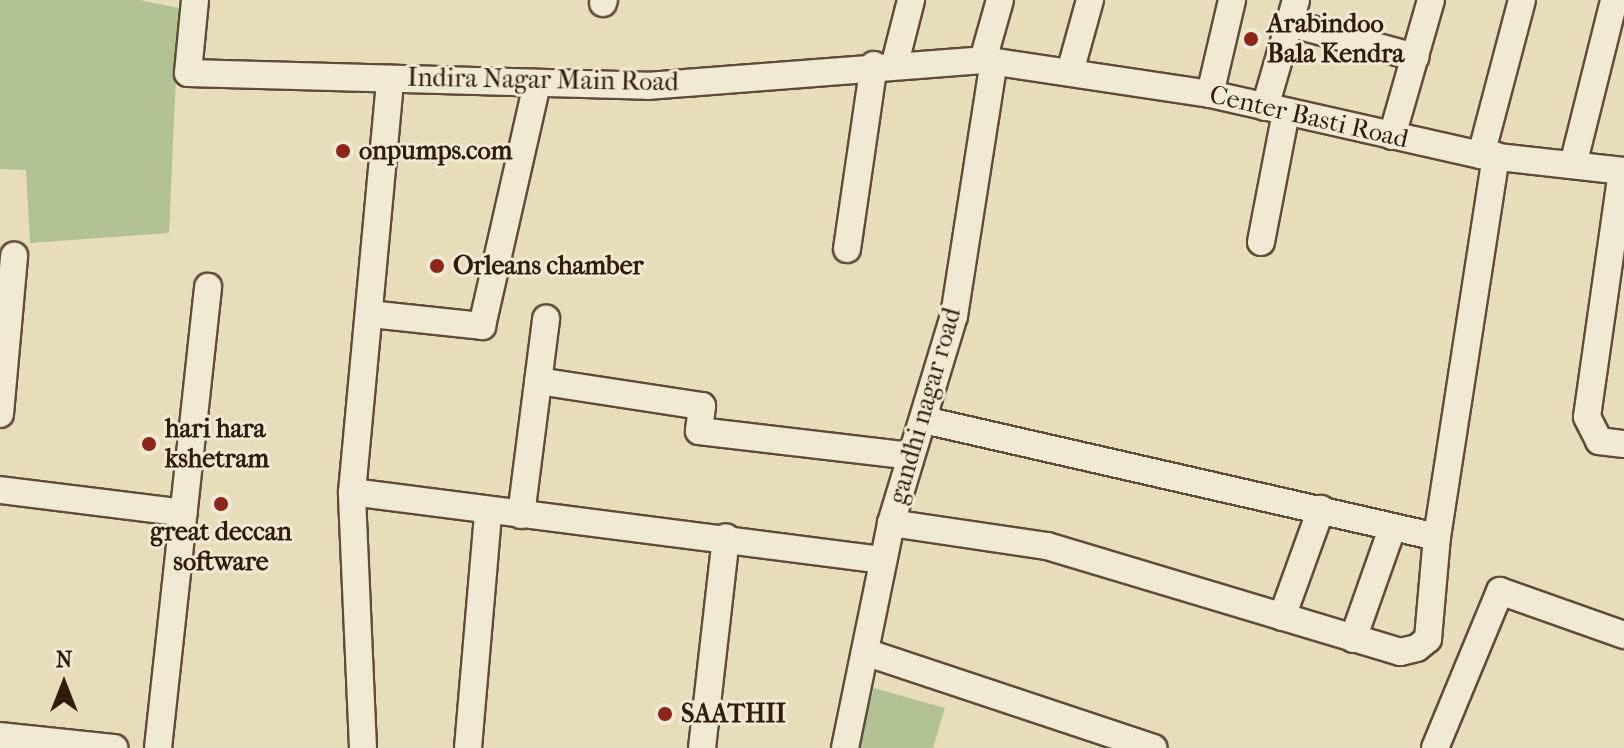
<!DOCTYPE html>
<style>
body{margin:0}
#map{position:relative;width:1624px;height:748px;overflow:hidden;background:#e8ddbb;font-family:"IM FELL French Canon",serif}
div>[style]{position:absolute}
.green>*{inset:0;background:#b3c292}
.roads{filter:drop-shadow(2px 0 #5f4c38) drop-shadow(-2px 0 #5f4c38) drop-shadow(0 2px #5f4c38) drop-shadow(0 -2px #5f4c38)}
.minor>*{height:26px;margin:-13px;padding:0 13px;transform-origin:13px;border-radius:13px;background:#f0e9d3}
.dots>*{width:22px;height:22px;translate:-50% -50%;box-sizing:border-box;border:4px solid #f0e9d3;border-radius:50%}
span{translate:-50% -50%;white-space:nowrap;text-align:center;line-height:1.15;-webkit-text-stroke:6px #f0e9d3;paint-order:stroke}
.poi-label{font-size:26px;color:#311c0c;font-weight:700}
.left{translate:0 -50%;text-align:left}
.street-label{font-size:26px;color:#311c0c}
.north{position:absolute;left:24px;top:644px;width:80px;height:80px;-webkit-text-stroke:6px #f0e9d3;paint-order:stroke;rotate:0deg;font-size:22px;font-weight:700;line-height:32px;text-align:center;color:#311c0c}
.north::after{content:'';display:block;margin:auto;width:28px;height:36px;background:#311c0c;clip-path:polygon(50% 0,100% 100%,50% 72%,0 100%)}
</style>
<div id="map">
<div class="green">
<i style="clip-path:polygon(0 0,139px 0,179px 8px,169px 233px,30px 243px,26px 170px,0 169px)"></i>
<i style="clip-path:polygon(874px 688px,945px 708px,933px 748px,857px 748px)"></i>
</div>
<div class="roads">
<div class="minor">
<i style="left:195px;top:0;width:73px;rotate:95.5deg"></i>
<i style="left:188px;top:73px;width:459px;rotate:1.6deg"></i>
<i style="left:647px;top:86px;width:337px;rotate:-4.4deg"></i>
<i style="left:983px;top:60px;width:230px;rotate:8.5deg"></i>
<i style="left:1210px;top:94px;width:278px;rotate:12.7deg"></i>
<i style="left:1481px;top:155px;width:144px;rotate:6.4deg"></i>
<i style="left:603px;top:3px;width:3px;rotate:-72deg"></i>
<i style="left:1289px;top:23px;width:131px;rotate:15.1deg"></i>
<i style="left:983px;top:60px;width:62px;rotate:-74.2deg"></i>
<i style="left:895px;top:63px;width:65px;rotate:-75.7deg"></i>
<i style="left:1070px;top:72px;width:75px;rotate:-74.5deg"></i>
<i style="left:1210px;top:94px;width:97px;rotate:-76.8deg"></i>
<i style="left:1265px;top:107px;width:111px;rotate:-73.8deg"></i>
<i style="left:1392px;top:136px;width:141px;rotate:-74deg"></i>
<i style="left:1481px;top:155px;width:160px;rotate:-75.2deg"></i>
<i style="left:1573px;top:165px;width:170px;rotate:-76deg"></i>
<i style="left:1622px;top:171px;width:248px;rotate:98.1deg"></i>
<i style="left:1587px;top:417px;width:27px;rotate:63deg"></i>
<i style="left:1599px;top:441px;width:25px;rotate:7deg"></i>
<i style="left:1261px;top:242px;width:132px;rotate:-79.1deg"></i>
<i style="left:847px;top:249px;width:186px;rotate:-81.7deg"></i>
<i style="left:370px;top:314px;width:113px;rotate:6.1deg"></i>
<i style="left:482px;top:326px;width:249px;rotate:-77.2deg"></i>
<i style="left:538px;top:381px;width:166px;rotate:8.7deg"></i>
<i style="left:702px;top:406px;width:25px;rotate:97deg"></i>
<i style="left:699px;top:431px;width:213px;rotate:6.7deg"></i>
<i style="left:0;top:414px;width:159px;rotate:-84.9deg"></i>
<i style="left:924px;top:420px;width:526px;rotate:12.85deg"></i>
<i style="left:0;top:490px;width:185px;rotate:7.1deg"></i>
<i style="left:352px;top:492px;width:534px;rotate:7.31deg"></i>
<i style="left:521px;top:515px;width:198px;rotate:-82.7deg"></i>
<i style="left:891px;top:523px;width:158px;rotate:8.4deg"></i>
<i style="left:1047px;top:546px;width:369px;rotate:16.7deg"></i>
<i style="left:1400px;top:652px;width:17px;rotate:-13deg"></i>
<i style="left:1417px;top:648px;width:14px;rotate:-39deg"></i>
<i style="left:1428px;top:639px;width:102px;rotate:-85deg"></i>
<i style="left:1437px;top:537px;width:386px;rotate:-81.2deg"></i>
<i style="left:1282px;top:617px;width:115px;rotate:-70.1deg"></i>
<i style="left:1353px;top:639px;width:117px;rotate:-70.5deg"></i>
<i style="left:865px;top:652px;width:304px;rotate:18.4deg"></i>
<i style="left:0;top:736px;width:115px;rotate:6deg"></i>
<i style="left:158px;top:748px;width:464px;rotate:-83.8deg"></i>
<i style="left:363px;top:748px;width:256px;rotate:-92.5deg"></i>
<i style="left:352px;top:492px;width:415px;rotate:-84.7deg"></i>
<i style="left:468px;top:748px;width:236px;rotate:-85.1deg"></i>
<i style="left:702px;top:748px;width:212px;rotate:-83.5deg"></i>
<i style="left:845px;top:748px;width:230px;rotate:-78.4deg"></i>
<i style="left:891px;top:523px;width:216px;rotate:-73.1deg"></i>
<i style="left:954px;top:316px;width:258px;rotate:-81.1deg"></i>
<i style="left:1435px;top:748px;width:170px;rotate:-67.5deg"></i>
<i style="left:1500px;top:591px;width:132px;rotate:19.5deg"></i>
</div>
</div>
<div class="dots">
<i style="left:1251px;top:39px;background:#8f2418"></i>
<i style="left:343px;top:151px;background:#8f2418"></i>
<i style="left:437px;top:266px;background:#8f2418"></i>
<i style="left:149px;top:444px;background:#8f2418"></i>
<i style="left:221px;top:504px;background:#8f2418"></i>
<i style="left:665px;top:714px;background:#8f2418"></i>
</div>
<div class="poi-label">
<span class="left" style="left:1267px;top:39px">Arabindoo<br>Bala Kendra</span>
<span class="left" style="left:359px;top:151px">onpumps.com</span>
<span class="left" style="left:453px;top:266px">Orleans chamber</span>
<span class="left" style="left:165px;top:444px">hari hara<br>kshetram</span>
<span style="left:221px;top:547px">great deccan<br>software</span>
<span class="left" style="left:681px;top:714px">SAATHII</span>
</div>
<div class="street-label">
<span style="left:543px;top:80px;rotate:1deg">Indira Nagar Main Road</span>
<span style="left:1309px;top:117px;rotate:13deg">Center Basti Road</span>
<span style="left:925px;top:406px;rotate:-74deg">gandhi nagar road</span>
</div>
<div class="north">N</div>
</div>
